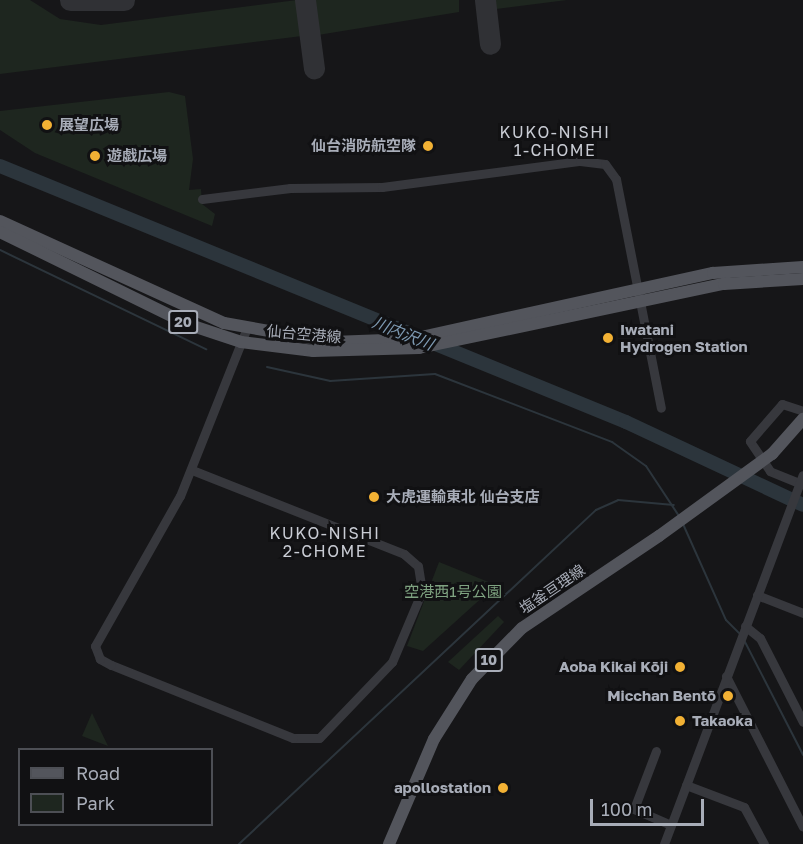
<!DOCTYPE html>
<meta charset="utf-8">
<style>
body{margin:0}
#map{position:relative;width:803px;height:844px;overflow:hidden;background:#161618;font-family:"Golos Text","Noto Sans JP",sans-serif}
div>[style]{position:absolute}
.green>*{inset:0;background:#1e261f}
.stream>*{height:2px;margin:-1px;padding:0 1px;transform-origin:1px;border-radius:1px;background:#2c353c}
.river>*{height:14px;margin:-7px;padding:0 7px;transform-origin:7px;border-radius:7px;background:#2c353c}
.taxiway>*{height:21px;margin:-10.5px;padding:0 10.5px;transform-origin:10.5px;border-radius:10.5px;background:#303135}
.minor>*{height:9px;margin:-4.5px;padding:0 4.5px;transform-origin:4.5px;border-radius:4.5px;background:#37383d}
.major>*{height:12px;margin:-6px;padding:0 6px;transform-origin:6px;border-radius:6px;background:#53555c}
.major-bridge>*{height:12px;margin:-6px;padding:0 6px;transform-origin:6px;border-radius:6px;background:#53555c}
.dots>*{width:16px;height:16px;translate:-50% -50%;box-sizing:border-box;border:3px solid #111113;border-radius:50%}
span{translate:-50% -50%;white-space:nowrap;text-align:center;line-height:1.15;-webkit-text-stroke:6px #111113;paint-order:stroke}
.shield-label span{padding:2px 4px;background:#111113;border:2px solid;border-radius:4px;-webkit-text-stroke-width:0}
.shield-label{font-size:14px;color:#a8adb8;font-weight:700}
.poi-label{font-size:15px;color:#a8adb8;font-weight:700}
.left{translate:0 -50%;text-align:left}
.right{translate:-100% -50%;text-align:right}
.street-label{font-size:15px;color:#a8adb8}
.park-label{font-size:15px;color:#7fa381}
.neighbourhood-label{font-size:16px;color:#c9ccd4;letter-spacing:1.5px}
.water-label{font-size:16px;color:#7f9bb3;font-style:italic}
.legend{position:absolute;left:18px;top:748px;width:195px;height:78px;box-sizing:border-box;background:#111113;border:2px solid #4d4f55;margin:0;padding:8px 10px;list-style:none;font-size:18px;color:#a8adb8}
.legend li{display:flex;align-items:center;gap:12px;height:30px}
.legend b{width:30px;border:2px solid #4d4f55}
.scale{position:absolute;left:590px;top:799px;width:114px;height:27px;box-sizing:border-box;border:3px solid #a8adb8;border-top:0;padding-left:8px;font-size:18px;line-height:21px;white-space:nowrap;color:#a8adb8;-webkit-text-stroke:4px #111113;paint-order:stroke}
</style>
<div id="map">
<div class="green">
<i style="clip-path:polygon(0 0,30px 0,60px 19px,101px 25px,297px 0,302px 36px,0 74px)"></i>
<i style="clip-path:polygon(313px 0,459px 0,459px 12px,318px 35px)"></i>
<i style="clip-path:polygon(495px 0,567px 0,496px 9px)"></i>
<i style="clip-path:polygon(169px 92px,185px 96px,193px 159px,189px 190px,201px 189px,202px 204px,215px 214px,212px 226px,35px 153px,0 130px,0 111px)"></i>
<i style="clip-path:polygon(439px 562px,496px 585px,423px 651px,407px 646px)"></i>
<i style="clip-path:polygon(498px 616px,504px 622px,459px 670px,448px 662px)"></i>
<i style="clip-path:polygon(92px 713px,108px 746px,82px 736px)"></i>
</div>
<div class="stream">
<i style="left:0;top:250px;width:229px;rotate:25.7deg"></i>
<i style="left:267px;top:367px;width:65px;rotate:12.5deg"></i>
<i style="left:330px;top:381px;width:105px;rotate:-3.8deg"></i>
<i style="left:435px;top:374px;width:190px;rotate:21deg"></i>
<i style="left:612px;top:442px;width:42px;rotate:35.2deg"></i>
<i style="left:646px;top:466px;width:60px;rotate:56.6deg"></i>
<i style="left:683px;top:524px;width:105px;rotate:65.9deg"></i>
<i style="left:726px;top:620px;width:21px;rotate:45deg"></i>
<i style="left:744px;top:640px;width:129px;rotate:62.8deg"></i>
<i style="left:239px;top:844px;width:489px;rotate:-43.1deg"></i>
<i style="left:596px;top:510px;width:24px;rotate:-24deg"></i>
<i style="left:618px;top:500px;width:56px;rotate:5.1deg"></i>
</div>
<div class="river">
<i style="left:0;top:166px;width:676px;rotate:22.24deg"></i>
<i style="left:626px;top:422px;width:195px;rotate:25.1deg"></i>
</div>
<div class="taxiway">
<i style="left:70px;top:0;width:54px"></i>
<i style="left:305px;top:0;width:69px;rotate:82.5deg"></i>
<i style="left:485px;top:0;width:44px;rotate:83.5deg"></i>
</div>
<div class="minor">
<i style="left:202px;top:199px;width:89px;rotate:-7.1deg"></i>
<i style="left:290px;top:188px;width:92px;rotate:-0.6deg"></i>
<i style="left:382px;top:187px;width:200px;rotate:-7.5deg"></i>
<i style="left:580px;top:161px;width:25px;rotate:7deg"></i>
<i style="left:605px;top:164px;width:19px;rotate:54deg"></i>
<i style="left:616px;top:179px;width:233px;rotate:78.9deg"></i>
<i style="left:192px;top:470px;width:228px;rotate:21.6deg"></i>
<i style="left:404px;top:554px;width:18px;rotate:41deg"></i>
<i style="left:418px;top:566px;width:25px;rotate:81deg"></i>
<i style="left:422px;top:591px;width:77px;rotate:112.9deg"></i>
<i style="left:392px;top:662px;width:105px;rotate:133.8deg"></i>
<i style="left:319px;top:738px;width:26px;rotate:180deg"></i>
<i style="left:293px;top:738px;width:196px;rotate:-158.1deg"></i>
<i style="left:111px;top:665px;width:13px;rotate:-151deg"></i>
<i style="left:100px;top:659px;width:14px;rotate:-111deg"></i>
<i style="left:95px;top:646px;width:172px;rotate:-60.5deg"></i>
<i style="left:180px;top:496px;width:179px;rotate:-68.3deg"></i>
<i style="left:799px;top:483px;width:31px;rotate:-158deg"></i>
<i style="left:770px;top:471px;width:36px;rotate:-124deg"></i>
<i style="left:750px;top:441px;width:49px;rotate:-49.1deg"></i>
<i style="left:782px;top:404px;width:22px;rotate:18deg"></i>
<i style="left:757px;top:595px;width:49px;rotate:21.4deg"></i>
<i style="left:745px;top:626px;width:19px;rotate:39deg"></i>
<i style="left:760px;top:638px;width:94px;rotate:62.9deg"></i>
<i style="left:726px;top:676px;width:169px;rotate:63deg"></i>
<i style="left:656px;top:751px;width:62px;rotate:110.8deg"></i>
<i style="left:634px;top:809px;width:40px;rotate:23.4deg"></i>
<i style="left:686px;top:785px;width:62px;rotate:20.8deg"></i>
<i style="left:744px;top:807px;width:42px;rotate:61.6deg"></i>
<i style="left:664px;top:844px;width:394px;rotate:-69.4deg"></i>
</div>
<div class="major">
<i style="left:0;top:221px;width:246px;rotate:24.5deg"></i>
<i style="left:224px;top:323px;width:110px;rotate:10deg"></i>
<i style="left:332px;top:342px;width:80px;rotate:-2.1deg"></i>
<i style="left:412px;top:339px;width:308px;rotate:-12.4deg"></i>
<i style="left:713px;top:273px;width:90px;rotate:-3.8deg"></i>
<i style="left:0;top:232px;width:212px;rotate:26.1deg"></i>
<i style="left:190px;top:325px;width:54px;rotate:18.4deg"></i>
<i style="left:241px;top:342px;width:73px;rotate:7.1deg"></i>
<i style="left:313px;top:351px;width:106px;rotate:-1.6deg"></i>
<i style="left:419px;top:348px;width:312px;rotate:-11.9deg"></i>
<i style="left:724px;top:284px;width:79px;rotate:-3.6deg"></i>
<i style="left:772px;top:454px;width:47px;rotate:-48.5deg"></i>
<i style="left:389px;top:844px;width:114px;rotate:-66.8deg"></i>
<i style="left:434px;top:739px;width:71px;rotate:-57.7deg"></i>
<i style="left:472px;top:679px;width:71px;rotate:-45.6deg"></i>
<i style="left:522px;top:628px;width:165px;rotate:-33.9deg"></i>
</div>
<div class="major-bridge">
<i style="left:659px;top:536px;width:140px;rotate:-36deg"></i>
</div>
<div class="dots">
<i style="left:47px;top:125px;background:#f2b134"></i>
<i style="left:428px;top:146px;background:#f2b134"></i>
<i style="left:95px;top:156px;background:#f2b134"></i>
<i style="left:608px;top:338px;background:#f2b134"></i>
<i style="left:374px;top:497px;background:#f2b134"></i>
<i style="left:680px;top:667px;background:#f2b134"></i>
<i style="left:728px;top:696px;background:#f2b134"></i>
<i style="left:680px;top:721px;background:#f2b134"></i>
<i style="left:503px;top:788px;background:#f2b134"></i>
</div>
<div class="shield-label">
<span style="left:183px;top:322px">20</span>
<span style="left:489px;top:660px">10</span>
</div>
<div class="poi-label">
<span class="left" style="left:59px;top:125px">展望広場</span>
<span class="right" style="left:416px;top:146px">仙台消防航空隊</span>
<span class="left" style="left:107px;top:156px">遊戯広場</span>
<span class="left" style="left:620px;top:338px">Iwatani<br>Hydrogen Station</span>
<span class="left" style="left:386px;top:497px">大虎運輸東北 仙台支店</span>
<span class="right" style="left:668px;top:667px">Aoba Kikai Kōji</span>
<span class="right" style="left:716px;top:696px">Micchan Bentō</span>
<span class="left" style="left:692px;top:721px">Takaoka</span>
<span class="right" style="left:491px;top:788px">apollostation</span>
</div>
<div class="street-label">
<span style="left:304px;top:334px;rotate:5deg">仙台空港線</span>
<span style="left:552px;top:589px;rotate:-34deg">塩釜亘理線</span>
</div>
<div class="park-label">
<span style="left:453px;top:592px">空港西1号公園</span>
</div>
<div class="neighbourhood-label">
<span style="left:555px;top:141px">KUKO-NISHI<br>1-CHOME</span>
<span style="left:325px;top:542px">KUKO-NISHI<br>2-CHOME</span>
</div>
<div class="water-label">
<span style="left:403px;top:333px;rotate:22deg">川内沢川</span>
</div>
<ul class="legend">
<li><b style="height:8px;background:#53555c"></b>Road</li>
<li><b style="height:16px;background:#1e261f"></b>Park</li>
</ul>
<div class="scale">100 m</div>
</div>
